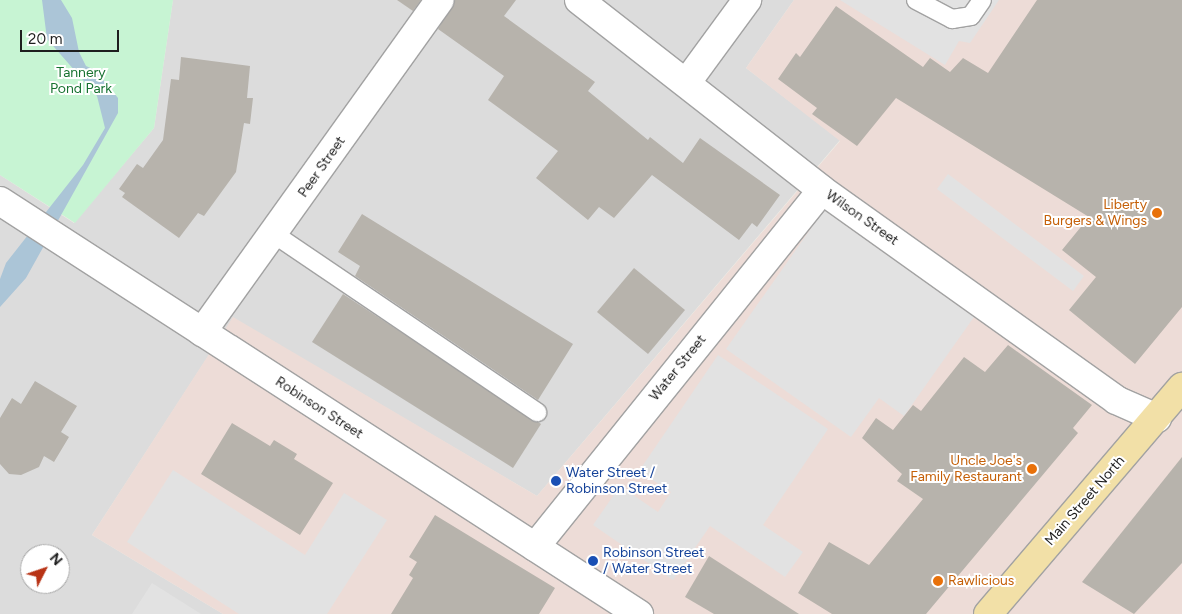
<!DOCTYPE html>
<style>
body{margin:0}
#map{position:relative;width:1182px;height:614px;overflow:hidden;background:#eeede6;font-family:Figtree,sans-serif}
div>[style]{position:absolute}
.residential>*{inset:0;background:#dcdcdc}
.commercial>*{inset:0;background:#eddcd7}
.park>*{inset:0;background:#c7f4d3}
.parking>*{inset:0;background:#e2e2e2}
.water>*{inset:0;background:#abc5d7}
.building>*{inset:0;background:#b7b3ac}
.roads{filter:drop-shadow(1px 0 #a2a2a2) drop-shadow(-1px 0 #a2a2a2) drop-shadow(0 1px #a2a2a2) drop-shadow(0 -1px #a2a2a2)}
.lane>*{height:18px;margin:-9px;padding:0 9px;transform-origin:9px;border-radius:9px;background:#fff}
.street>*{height:28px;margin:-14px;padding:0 14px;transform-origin:14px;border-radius:14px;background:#fff}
.primary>*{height:28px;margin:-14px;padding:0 14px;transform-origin:14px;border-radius:14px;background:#f2e0a7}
.dots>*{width:14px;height:14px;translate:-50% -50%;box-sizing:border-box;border:2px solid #fff;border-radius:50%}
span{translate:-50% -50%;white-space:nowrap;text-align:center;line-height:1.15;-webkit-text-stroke:4px #fff;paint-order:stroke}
.park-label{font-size:14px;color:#177230}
.street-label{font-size:14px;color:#1e1e1e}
.food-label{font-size:14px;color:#c56008}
.right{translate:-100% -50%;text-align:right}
.left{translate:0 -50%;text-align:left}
.transit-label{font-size:14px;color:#164399}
.north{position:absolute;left:20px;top:544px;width:50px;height:50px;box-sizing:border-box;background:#fff;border:1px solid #a5a5a5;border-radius:50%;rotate:49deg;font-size:14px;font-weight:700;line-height:20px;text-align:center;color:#1e1e1e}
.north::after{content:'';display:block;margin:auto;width:18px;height:22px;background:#b83315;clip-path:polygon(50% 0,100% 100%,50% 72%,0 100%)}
.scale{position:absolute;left:20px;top:30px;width:99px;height:22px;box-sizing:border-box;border:2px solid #1e1e1e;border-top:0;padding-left:6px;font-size:15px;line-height:18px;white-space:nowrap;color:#1e1e1e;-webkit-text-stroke:4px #fff;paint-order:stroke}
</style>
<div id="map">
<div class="residential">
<i style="clip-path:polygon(evenodd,173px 0,794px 0,746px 68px,840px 140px,537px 496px,233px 318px,92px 535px,223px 614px,0 614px,0 175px,74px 223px,154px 128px,173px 0,30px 554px,60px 554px,60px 584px,30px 584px,30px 554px)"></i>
</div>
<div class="commercial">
<i style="clip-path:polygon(794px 0,1182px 0,1182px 614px,223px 614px,92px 535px,233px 317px,537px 496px,840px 141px,746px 68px)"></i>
</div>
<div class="park">
<i style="clip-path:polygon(0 0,173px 0,154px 128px,75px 223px,0 175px)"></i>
</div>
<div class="parking">
<i style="clip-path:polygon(840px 0,999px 0,970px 43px,959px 41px,945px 65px)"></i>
<i style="clip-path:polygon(948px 174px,1084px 276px,1073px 291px,937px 189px)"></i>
<i style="clip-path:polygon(824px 210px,974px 317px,904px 416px,879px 398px,851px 437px,726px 349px)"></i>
<i style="clip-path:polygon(718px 355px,828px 429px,763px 525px,803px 552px,785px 577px,710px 526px,673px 580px,593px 525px,620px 486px,658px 512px,671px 492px,639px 471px)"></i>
<i style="clip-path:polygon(173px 470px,305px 555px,344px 493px,387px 520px,327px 614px,239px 614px,127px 542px)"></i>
<i style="clip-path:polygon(152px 583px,201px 614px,132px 614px)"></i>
</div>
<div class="water">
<i style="clip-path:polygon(42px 0,61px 0,72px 18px,79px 52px,86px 66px,95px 70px,118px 98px,118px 113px,26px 278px,0 307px,0 279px,6px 263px,83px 165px,105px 128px,97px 96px,47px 39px)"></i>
</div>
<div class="building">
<i style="clip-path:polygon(397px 0,421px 0,413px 11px)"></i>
<i style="clip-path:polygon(455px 0,516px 0,504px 16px,595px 82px,588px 91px,648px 140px,650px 137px,683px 163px,700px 138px,780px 195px,757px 227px,752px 223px,739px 240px,652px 175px,614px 218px,599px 207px,588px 220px,536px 178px,558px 151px,488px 100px,504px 76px,438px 29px)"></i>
<i style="clip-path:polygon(1037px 0,1182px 0,1182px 307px,1135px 364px,1069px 310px,1096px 277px,1062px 250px,1089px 217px,896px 98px,857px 146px,812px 114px,817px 108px,778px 79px,796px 53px,800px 57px,836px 6px,923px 67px,930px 58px,950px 72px,963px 58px,988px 73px)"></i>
<i style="clip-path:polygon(181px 57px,250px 66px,247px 98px,253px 98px,250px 124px,244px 123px,236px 172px,204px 216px,198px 213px,179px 238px,122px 197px,125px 193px,119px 189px,137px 164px,143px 168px,163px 140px,171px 79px,179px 80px)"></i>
<i style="clip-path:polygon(362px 214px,573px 344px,538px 400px,355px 276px,360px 266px,338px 252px)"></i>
<i style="clip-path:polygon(634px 268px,685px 310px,648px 354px,597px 312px)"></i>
<i style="clip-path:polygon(343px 294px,541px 424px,513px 468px,312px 342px)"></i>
<i style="clip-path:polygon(1008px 345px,1092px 405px,1073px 428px,1078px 433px,926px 614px,832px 614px,798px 593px,829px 542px,869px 565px,923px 499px,897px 481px,902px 474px,862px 438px,876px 418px,893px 430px,913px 405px,921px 411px,964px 357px,985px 372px)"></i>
<i style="clip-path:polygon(35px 381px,77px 406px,61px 432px,69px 437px,54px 462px,44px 456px,39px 467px,21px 475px,9px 474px,0 464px,0 418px,12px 398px,21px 404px)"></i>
<i style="clip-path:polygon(232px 423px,270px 446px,274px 440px,297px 454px,294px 459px,333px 483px,300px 535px,201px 474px)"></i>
<i style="clip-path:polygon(1182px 457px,1182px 563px,1134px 614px,1082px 582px)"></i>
<i style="clip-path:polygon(435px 515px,555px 588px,539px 614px,391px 614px,413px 578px,409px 575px,417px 562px,409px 557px)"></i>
<i style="clip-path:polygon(709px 556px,799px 614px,714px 614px,685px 597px)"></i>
</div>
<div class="roads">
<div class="lane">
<i style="left:916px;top:0;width:41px;rotate:27.8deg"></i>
<i style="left:952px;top:19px;width:19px;rotate:-9deg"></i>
<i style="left:971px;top:16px;width:19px;rotate:-55deg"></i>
<i style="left:274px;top:234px;width:318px;rotate:34.1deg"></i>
</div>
<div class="street">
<i style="left:579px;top:0;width:308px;rotate:38deg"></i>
<i style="left:822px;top:190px;width:361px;rotate:35.5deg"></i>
<i style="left:1116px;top:400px;width:45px;rotate:23.7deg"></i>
<i style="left:687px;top:82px;width:102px;rotate:-53.8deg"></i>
<i style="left:0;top:201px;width:761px;rotate:32.88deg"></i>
<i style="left:202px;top:332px;width:408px;rotate:-54.4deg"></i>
<i style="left:535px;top:547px;width:458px;rotate:-51.2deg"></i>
</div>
<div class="primary">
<i style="left:988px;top:614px;width:299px;rotate:-49.5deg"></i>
</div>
</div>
<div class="dots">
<i style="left:1157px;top:213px;background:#e8710a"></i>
<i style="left:1032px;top:469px;background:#e8710a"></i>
<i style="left:556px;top:481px;background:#1a4fb4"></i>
<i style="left:593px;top:561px;background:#1a4fb4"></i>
<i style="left:938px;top:581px;background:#e8710a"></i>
</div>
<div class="park-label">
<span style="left:81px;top:81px">Tannery<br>Pond Park</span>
</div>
<div class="street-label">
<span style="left:322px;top:167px;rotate:-55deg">Peer Street</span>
<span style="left:862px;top:218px;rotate:35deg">Wilson Street</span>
<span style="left:678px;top:368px;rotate:-51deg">Water Street</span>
<span style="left:319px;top:408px;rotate:33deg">Robinson Street</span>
<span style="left:1085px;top:501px;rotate:-49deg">Main Street North</span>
</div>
<div class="food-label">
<span class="right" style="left:1147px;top:213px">Liberty<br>Burgers &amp; Wings</span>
<span class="right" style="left:1022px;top:469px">Uncle Joe's<br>Family Restaurant</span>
<span class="left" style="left:948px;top:581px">Rawlicious</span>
</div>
<div class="transit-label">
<span class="left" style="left:566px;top:481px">Water Street /<br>Robinson Street</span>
<span class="left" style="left:603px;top:561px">Robinson Street<br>/ Water Street</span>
</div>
<div class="north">N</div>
<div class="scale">20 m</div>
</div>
